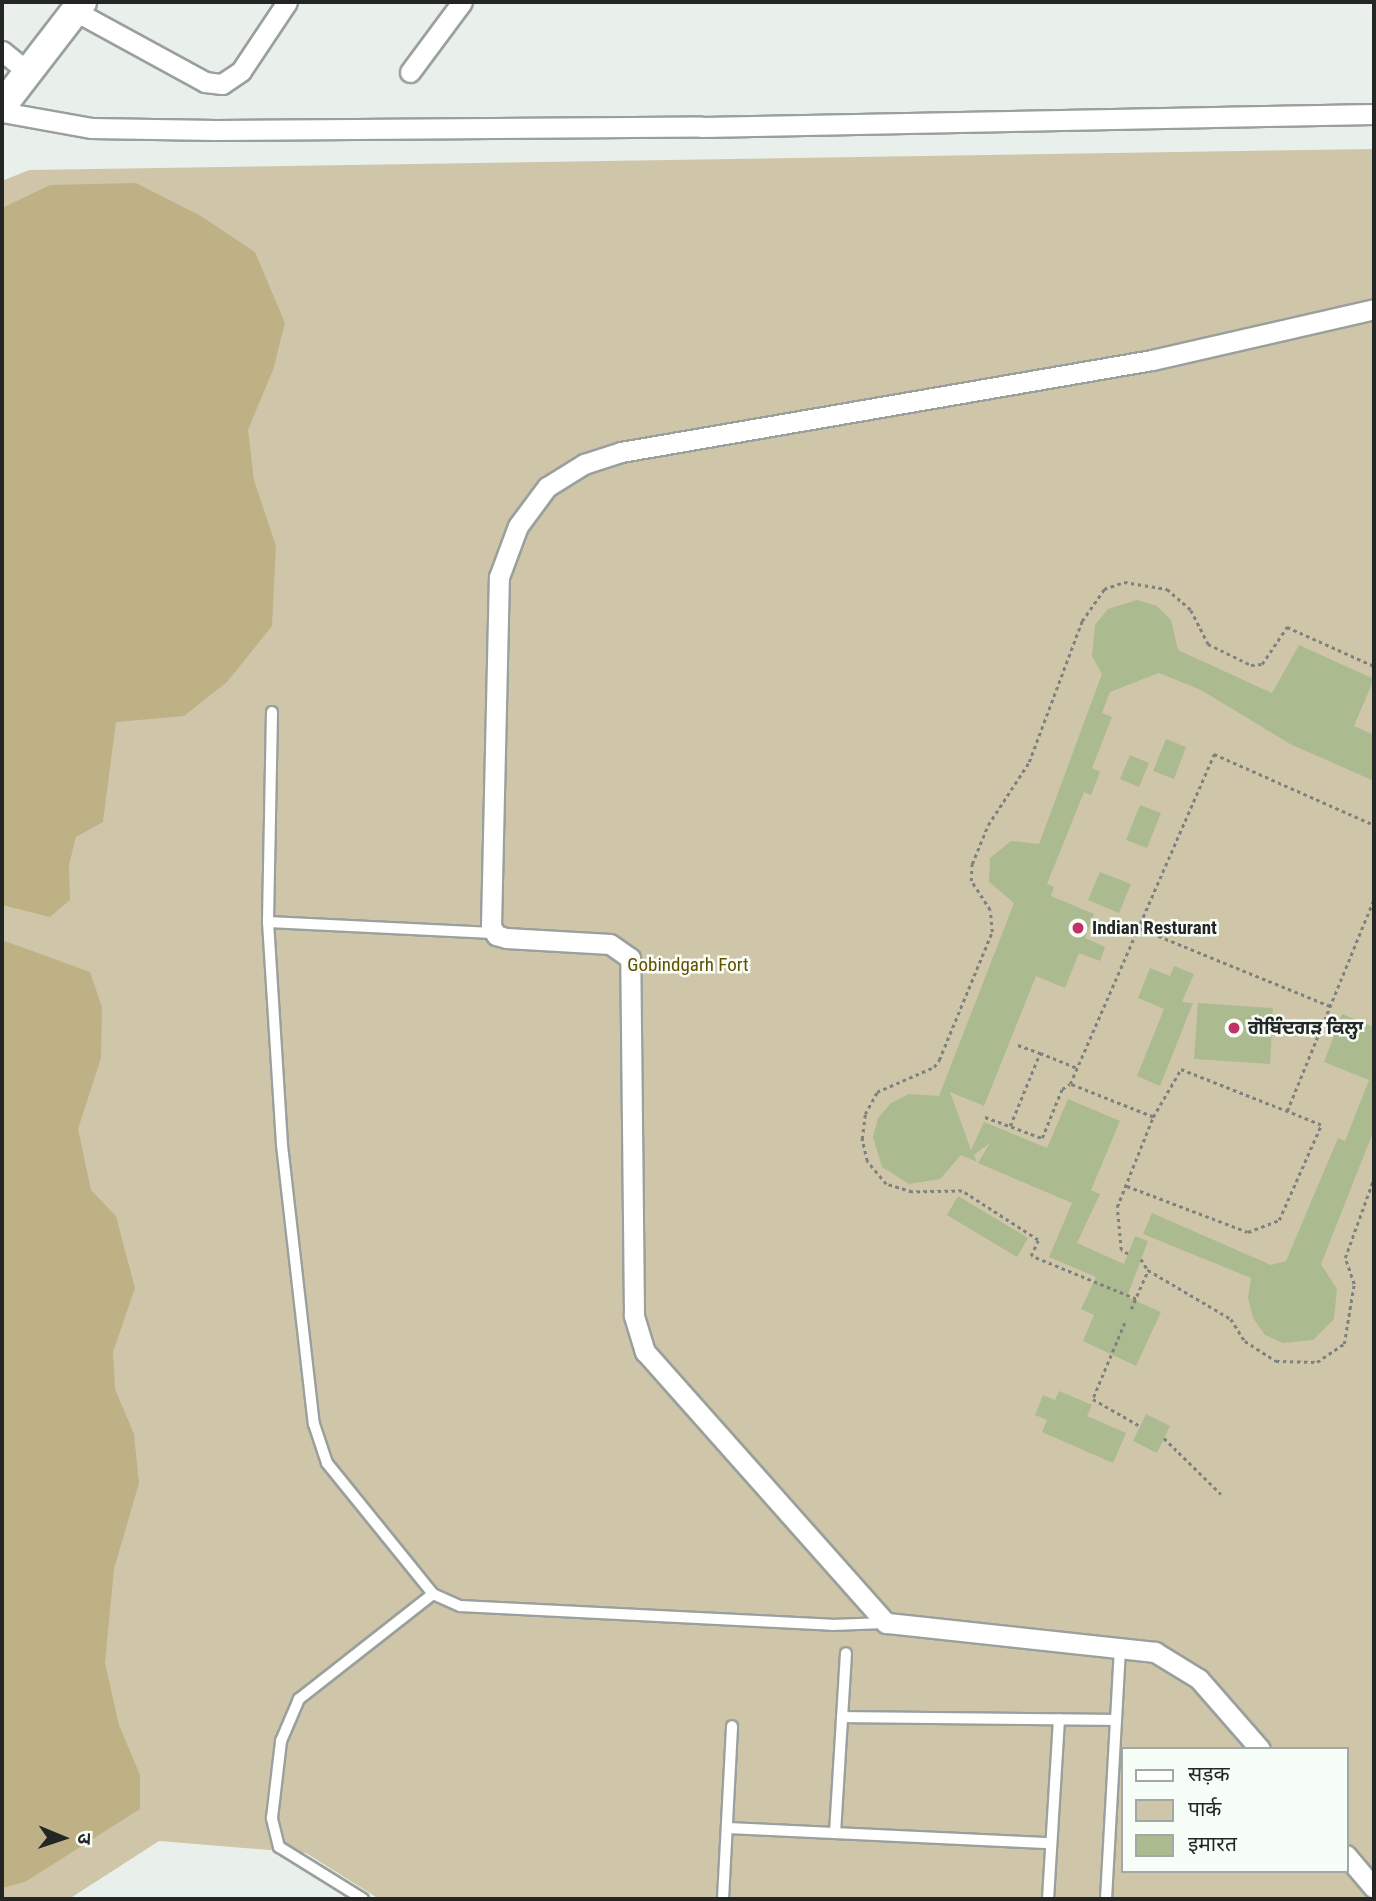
<!DOCTYPE html>
<meta charset="utf-8">
<style>
body{margin:0}
#map{position:relative;width:1376px;height:1901px;overflow:hidden;background:#e9f0eb;font-family:"Roboto Condensed","Noto Sans Devanagari","Noto Sans Gurmukhi",sans-serif}
div>[style]{position:absolute}
.green>*{inset:0;background:#cfc6aa}
.forest>*{inset:0;background:#beb186}
.building>*{inset:0;background:#acba90}
.path>*{height:2.5px;margin-top:-1.25px;transform-origin:0;background:repeating-linear-gradient(90deg,#7d827f 0 3.5px,transparent 0 7px)}
.roads{filter:drop-shadow(2px 0 #9aa09b) drop-shadow(-2px 0 #9aa09b) drop-shadow(0 2px #9aa09b) drop-shadow(0 -2px #9aa09b)}
.lane>*{height:10px;margin:-5px;padding:0 5px;transform-origin:5px;border-radius:5px;background:#fff}
.street>*{height:19px;margin:-9.5px;padding:0 9.5px;transform-origin:9.5px;border-radius:9.5px;background:#fff}
.secondary>*{height:28px;margin:-14px;padding:0 14px;transform-origin:14px;border-radius:14px;background:#fff}
.dots>*{width:19px;height:19px;translate:-50% -50%;box-sizing:border-box;border:4px solid #f7fef8;border-radius:50%}
span{translate:-50% -50%;white-space:nowrap;text-align:center;line-height:1.15;-webkit-text-stroke:5px #f7fef8;paint-order:stroke}
.poi-label{font-size:19px;color:#232624;font-weight:700}
.left{translate:0 -50%;text-align:left}
.park-label{font-size:19px;color:#635001}
.frame{position:absolute;inset:0;border:4px solid #232624;pointer-events:none}
.legend{position:absolute;left:1121px;top:1747px;width:228px;height:126px;box-sizing:border-box;background:#f7fef8;border:2px solid #a2a8a3;margin:0;padding:9px 12px;list-style:none;font-size:21px;color:#232624}
.legend li{display:flex;align-items:center;gap:14px;height:35px}
.legend b{width:35px;border:2px solid #a2a8a3}
.north{position:absolute;left:28px;top:1803px;width:70px;height:70px;-webkit-text-stroke:5px #f7fef8;paint-order:stroke;rotate:92deg;font-size:19px;font-weight:700;line-height:28px;text-align:center;color:#232624}
.north::after{content:'';display:block;margin:auto;width:24px;height:32px;background:#232624;clip-path:polygon(50% 0,100% 100%,50% 72%,0 100%)}
</style>
<div id="map">
<div class="green">
<i style="clip-path:polygon(evenodd,1374px 149px,1374px 1899px,379px 1899px,306px 1853px,159px 1841px,69px 1899px,2px 1899px,2px 181px,29px 170px,1374px 149px,1122px 1749px,1346px 1749px,1346px 1871px,1122px 1871px,1122px 1749px)"></i>
</div>
<div class="forest">
<i style="clip-path:polygon(136px 183px,201px 216px,255px 252px,285px 323px,273px 370px,248px 430px,254px 480px,276px 546px,272px 626px,227px 682px,184px 716px,116px 722px,103px 822px,76px 837px,69px 865px,70px 900px,50px 917px,2px 905px,2px 208px,50px 185px)"></i>
<i style="clip-path:polygon(2px 940px,90px 972px,102px 1007px,101px 1058px,78px 1129px,91px 1190px,116px 1216px,135px 1288px,113px 1352px,115px 1389px,134px 1434px,139px 1483px,114px 1569px,105px 1663px,119px 1725px,140px 1775px,140px 1809px,25px 1882px,2px 1888px)"></i>
</div>
<div class="building">
<i style="clip-path:polygon(1137px 600px,1157px 606px,1171px 620px,1178px 650px,1272px 693px,1299px 645px,1374px 679px,1354px 726px,1374px 735px,1374px 781px,1290px 744px,1201px 690px,1159px 673px,1110px 692px,1102px 713px,1112px 717px,1092px 768px,1100px 772px,1091px 795px,1084px 792px,1047px 884px,1054px 887px,1051px 896px,1094px 914px,1085px 938px,1105px 947px,1100px 961px,1079px 953px,1065px 988px,1036px 976px,984px 1106px,950px 1092px,971px 1150px,984px 1122px,1047px 1148px,1068px 1099px,1120px 1121px,1091px 1190px,1100px 1194px,1077px 1243px,1124px 1264px,1135px 1236px,1148px 1241px,1127px 1297px,1161px 1312px,1136px 1366px,1083px 1341px,1094px 1315px,1081px 1309px,1096px 1277px,1049px 1257px,1072px 1203px,978px 1163px,990px 1143px,974px 1155px,977px 1162px,961px 1155px,940px 1179px,909px 1184px,882px 1167px,873px 1137px,878px 1118px,891px 1103px,909px 1094px,939px 1096px,1014px 903px,989px 882px,990px 858px,1011px 841px,1039px 844px,1102px 674px,1092px 656px,1095px 625px,1108px 609px)"></i>
<i style="clip-path:polygon(1166px 739px,1186px 747px,1174px 779px,1153px 771px)"></i>
<i style="clip-path:polygon(1130px 755px,1149px 763px,1139px 787px,1120px 779px)"></i>
<i style="clip-path:polygon(1140px 805px,1161px 813px,1147px 848px,1126px 840px)"></i>
<i style="clip-path:polygon(1100px 872px,1131px 884px,1119px 913px,1088px 900px)"></i>
<i style="clip-path:polygon(1174px 966px,1194px 974px,1182px 1002px,1193px 1003px,1160px 1086px,1137px 1076px,1164px 1009px,1138px 998px,1150px 968px,1170px 976px)"></i>
<i style="clip-path:polygon(1198px 1003px,1273px 1008px,1270px 1064px,1194px 1059px)"></i>
<i style="clip-path:polygon(1342px 1014px,1374px 1027px,1374px 1130px,1321px 1264px,1337px 1289px,1334px 1319px,1313px 1340px,1283px 1343px,1265px 1335px,1253px 1318px,1248px 1298px,1251px 1278px,1143px 1234px,1152px 1213px,1271px 1265px,1286px 1261px,1338px 1138px,1345px 1141px,1369px 1080px,1324px 1062px)"></i>
<i style="clip-path:polygon(958px 1196px,1028px 1238px,1017px 1257px,947px 1215px)"></i>
<i style="clip-path:polygon(1059px 1391px,1092px 1405px,1087px 1416px,1126px 1433px,1113px 1463px,1042px 1432px,1047px 1420px,1035px 1415px,1043px 1395px,1055px 1400px)"></i>
<i style="clip-path:polygon(1146px 1414px,1170px 1426px,1157px 1453px,1133px 1441px)"></i>
</div>
<div class="path">
<i style="left:1139px;top:928px;width:206px;rotate:22.2deg"></i>
<i style="left:1018px;top:1045px;width:23px;rotate:20deg"></i>
<i style="left:985px;top:1117px;width:61px;rotate:20.2deg"></i>
<i style="left:1042px;top:1138px;width:53px;rotate:-67.8deg"></i>
<i style="left:1062px;top:1089px;width:9px;rotate:-32deg"></i>
<i style="left:1153px;top:1117px;width:89px;rotate:-158.3deg"></i>
<i style="left:1070px;top:1084px;width:360px;rotate:-66.4deg"></i>
<i style="left:1214px;top:754px;width:175px;rotate:23.9deg"></i>
<i style="left:1010px;top:1126px;width:79px;rotate:-67.7deg"></i>
<i style="left:1040px;top:1053px;width:40px;rotate:22deg"></i>
<i style="left:1127px;top:1186px;width:129px;rotate:20.8deg"></i>
<i style="left:1248px;top:1232px;width:33px;rotate:-21deg"></i>
<i style="left:1279px;top:1220px;width:104px;rotate:-66.1deg"></i>
<i style="left:1321px;top:1125px;width:37px;rotate:-158deg"></i>
<i style="left:1128px;top:1254px;width:8px;rotate:-150deg"></i>
<i style="left:1121px;top:1250px;width:43px;rotate:-95.3deg"></i>
<i style="left:1117px;top:1207px;width:97px;rotate:-68.2deg"></i>
<i style="left:1153px;top:1117px;width:56px;rotate:-59.7deg"></i>
<i style="left:1181px;top:1069px;width:114px;rotate:21.6deg"></i>
<i style="left:1287px;top:1111px;width:229px;rotate:-67.7deg"></i>
<i style="left:1141px;top:1259px;width:13px;rotate:58deg"></i>
<i style="left:1148px;top:1270px;width:96px;rotate:30.6deg"></i>
<i style="left:1231px;top:1319px;width:26px;rotate:58deg"></i>
<i style="left:1245px;top:1341px;width:37px;rotate:33deg"></i>
<i style="left:1276px;top:1361px;width:41px;rotate:1.4deg"></i>
<i style="left:1317px;top:1362px;width:32px;rotate:-34deg"></i>
<i style="left:1344px;top:1344px;width:61px;rotate:-80.5deg"></i>
<i style="left:1354px;top:1284px;width:28px;rotate:-109deg"></i>
<i style="left:1345px;top:1258px;width:85px;rotate:-70.1deg"></i>
<i style="left:1136px;top:1299px;width:113px;rotate:-157.7deg"></i>
<i style="left:1031px;top:1256px;width:17px;rotate:-66deg"></i>
<i style="left:1038px;top:1240px;width:90px;rotate:-147.2deg"></i>
<i style="left:962px;top:1191px;width:50px;rotate:178.9deg"></i>
<i style="left:912px;top:1192px;width:27px;rotate:-163deg"></i>
<i style="left:886px;top:1184px;width:30px;rotate:-130deg"></i>
<i style="left:867px;top:1161px;width:23px;rotate:-103deg"></i>
<i style="left:862px;top:1139px;width:25px;rotate:-83deg"></i>
<i style="left:865px;top:1114px;width:25px;rotate:-61deg"></i>
<i style="left:877px;top:1092px;width:62px;rotate:-23.7deg"></i>
<i style="left:934px;top:1067px;width:9px;rotate:-54deg"></i>
<i style="left:939px;top:1060px;width:139px;rotate:-67.5deg"></i>
<i style="left:992px;top:932px;width:22px;rotate:-95deg"></i>
<i style="left:990px;top:910px;width:35px;rotate:-123deg"></i>
<i style="left:971px;top:881px;width:17px;rotate:-87deg"></i>
<i style="left:972px;top:864px;width:42px;rotate:-67.7deg"></i>
<i style="left:988px;top:825px;width:75px;rotate:-56.9deg"></i>
<i style="left:1029px;top:762px;width:151px;rotate:-69.4deg"></i>
<i style="left:1082px;top:621px;width:39px;rotate:-55deg"></i>
<i style="left:1104px;top:589px;width:21px;rotate:-19deg"></i>
<i style="left:1124px;top:582px;width:44px;rotate:9.2deg"></i>
<i style="left:1167px;top:589px;width:32px;rotate:41deg"></i>
<i style="left:1191px;top:610px;width:38px;rotate:63deg"></i>
<i style="left:1208px;top:644px;width:48px;rotate:26deg"></i>
<i style="left:1251px;top:665px;width:11px;rotate:-5deg"></i>
<i style="left:1262px;top:664px;width:45px;rotate:-56deg"></i>
<i style="left:1287px;top:627px;width:95px;rotate:24.1deg"></i>
<i style="left:1131px;top:1309px;width:43px;rotate:-66.4deg"></i>
<i style="left:1125px;top:1323px;width:82px;rotate:112.8deg"></i>
<i style="left:1093px;top:1399px;width:54px;rotate:29.9deg"></i>
<i style="left:1164px;top:1438px;width:80px;rotate:44.5deg"></i>
</div>
<div class="roads">
<div class="lane">
<i style="left:272px;top:712px;width:210px;rotate:91.1deg"></i>
<i style="left:268px;top:922px;width:223px;rotate:86.4deg"></i>
<i style="left:282px;top:1145px;width:281px;rotate:83.5deg"></i>
<i style="left:314px;top:1424px;width:41px;rotate:71.6deg"></i>
<i style="left:327px;top:1463px;width:169px;rotate:51deg"></i>
<i style="left:433px;top:1594px;width:30px;rotate:24deg"></i>
<i style="left:460px;top:1606px;width:372px;rotate:2.9deg"></i>
<i style="left:832px;top:1625px;width:53px;rotate:-2.2deg"></i>
<i style="left:268px;top:922px;width:225px;rotate:2.8deg"></i>
<i style="left:842px;top:1717px;width:274px;rotate:0.6deg"></i>
<i style="left:728px;top:1828px;width:323px;rotate:2.7deg"></i>
<i style="left:835px;top:1833px;width:180px;rotate:-86.5deg"></i>
<i style="left:363px;top:1899px;width:99px;rotate:-148.2deg"></i>
<i style="left:279px;top:1847px;width:30px;rotate:-104deg"></i>
<i style="left:272px;top:1818px;width:78px;rotate:-83.3deg"></i>
<i style="left:281px;top:1741px;width:46px;rotate:-66.8deg"></i>
<i style="left:299px;top:1699px;width:170px;rotate:-38.1deg"></i>
<i style="left:723px;top:1899px;width:173px;rotate:-87deg"></i>
<i style="left:1048px;top:1899px;width:180px;rotate:-86.5deg"></i>
<i style="left:1106px;top:1899px;width:253px;rotate:-86.8deg"></i>
</div>
<div class="street">
<i style="left:75px;top:11px;width:148px;rotate:28.6deg"></i>
<i style="left:205px;top:82px;width:17px;rotate:7deg"></i>
<i style="left:222px;top:84px;width:23px;rotate:-34deg"></i>
<i style="left:241px;top:71px;width:83px;rotate:-56.3deg"></i>
<i style="left:2px;top:51px;width:36px;rotate:39deg"></i>
<i style="left:410px;top:72px;width:87px;rotate:-53.4deg"></i>
<i style="left:2px;top:112px;width:90px;rotate:10.2deg"></i>
<i style="left:91px;top:128px;width:125px;rotate:0.9deg"></i>
<i style="left:216px;top:130px;width:485px;rotate:-0.4deg"></i>
<i style="left:701px;top:127px;width:673px;rotate:-1.11deg"></i>
<i style="left:1260px;top:1749px;width:93px;rotate:-131.1deg"></i>
<i style="left:1199px;top:1679px;width:52px;rotate:-148.5deg"></i>
<i style="left:1155px;top:1652px;width:271px;rotate:-173.8deg"></i>
<i style="left:886px;top:1623px;width:363px;rotate:-131.6deg"></i>
<i style="left:645px;top:1352px;width:39px;rotate:-107deg"></i>
<i style="left:634px;top:1315px;width:357px;rotate:-90.6deg"></i>
<i style="left:630px;top:958px;width:24px;rotate:-145deg"></i>
<i style="left:610px;top:944px;width:104px;rotate:-176.7deg"></i>
<i style="left:506px;top:938px;width:10px;rotate:-163deg"></i>
<i style="left:496px;top:935px;width:10px;rotate:-119deg"></i>
<i style="left:491px;top:926px;width:349px;rotate:-88.7deg"></i>
<i style="left:499px;top:577px;width:54px;rotate:-69.6deg"></i>
<i style="left:518px;top:526px;width:49px;rotate:-53.4deg"></i>
<i style="left:547px;top:487px;width:44px;rotate:-31.9deg"></i>
<i style="left:584px;top:464px;width:39px;rotate:-18deg"></i>
<i style="left:621px;top:452px;width:539px;rotate:-9.83deg"></i>
<i style="left:1152px;top:360px;width:228px;rotate:-12.9deg"></i>
<i style="left:1346px;top:1855px;width:43px;rotate:49.7deg"></i>
</div>
<div class="secondary">
<i style="left:2px;top:106px;width:131px;rotate:-52.4deg"></i>
</div>
</div>
<div class="dots">
<i style="left:1078px;top:928px;background:#c03465"></i>
<i style="left:1234px;top:1028px;background:#c03465"></i>
</div>
<div class="poi-label">
<span class="left" style="left:1092px;top:928px">Indian Resturant</span>
<span class="left" style="left:1248px;top:1028px">ਗੋਬਿੰਦਗੜ ਕਿਲ੍ਹਾ</span>
</div>
<div class="park-label">
<span style="left:688px;top:965px">Gobindgarh Fort</span>
</div>
<div class="frame"></div>
<ul class="legend">
<li><b style="height:9px;background:#fff"></b>सड़क</li>
<li><b style="height:19px;background:#cfc6aa"></b>पार्क</li>
<li><b style="height:19px;background:#acba90"></b>इमारत</li>
</ul>
<div class="north">उ</div>
</div>
